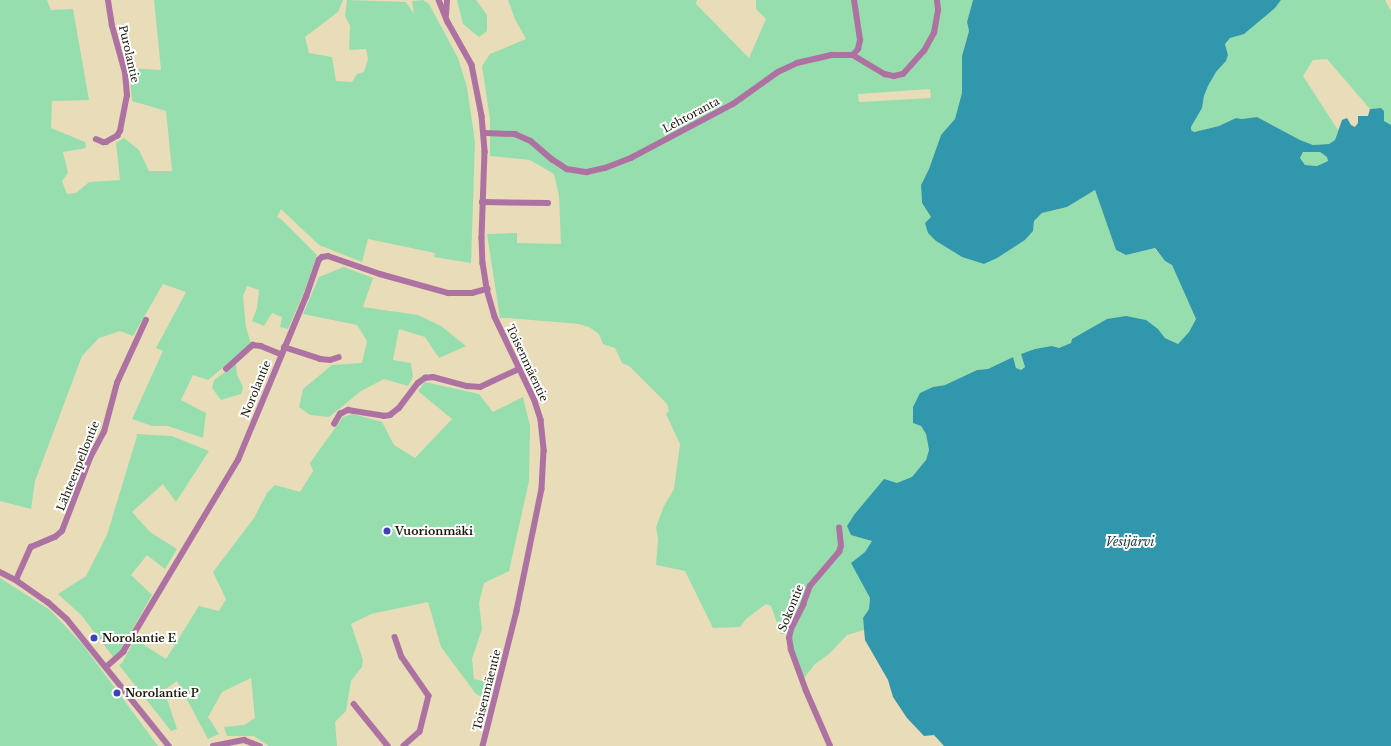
<!DOCTYPE html>
<meta charset="utf-8">
<style>
body{margin:0}
#map{position:relative;width:1391px;height:746px;overflow:hidden;background:#e8ddb8;font-family:"Libre Baskerville",serif}
div>[style]{position:absolute}
.green>*{inset:0;background:#97deaf}
.water>*{inset:0;background:#3097ac}
.minor>*{height:5.5px;margin:-2.75px;padding:0 2.75px;transform-origin:2.75px;border-radius:2.75px;background:#ae72a2}
.dots>*{width:11px;height:11px;translate:-50% -50%;box-sizing:border-box;border:2px solid #fefefe;border-radius:50%}
span{translate:-50% -50%;white-space:nowrap;text-align:center;line-height:1.15;-webkit-text-stroke:4px #fefefe;paint-order:stroke}
.street-label{font-size:11px;color:#1d190b}
.poi-label{font-size:11px;color:#1d190b;font-weight:700}
.left{translate:0 -50%;text-align:left}
.water-label{font-size:12px;color:#1d3b42;font-style:italic}
</style>
<div id="map">
<div class="green">
<i style="clip-path:polygon(0 0,47px 0,51px 10px,73px 9px,89px 100px,52px 101px,51px 128px,85px 142px,86px 148px,63px 152px,68px 173px,62px 181px,67px 194px,76px 193px,89px 182px,120px 180px,116px 143px,124px 138px,139px 150px,149px 171px,172px 171px,166px 111px,132px 101px,129px 68px,161px 70px,154px 0,343px 0,338px 12px,305px 37px,309px 53px,332px 57px,336px 81px,352px 82px,357px 74px,364px 72px,368px 59px,366px 49px,349px 50px,350px 26px,345px 16px,347px 0,406px 2px,414px 14px,412px 1px,423px 0,429px 4px,458px 58px,467px 87px,475px 142px,471px 263px,434px 257px,435px 253px,368px 239px,362px 262px,319px 245px,281px 209px,277px 217px,281px 219px,317px 255px,304px 292px,288px 329px,280px 327px,282px 317px,272px 313px,264px 326px,252px 321px,257px 308px,259px 290px,247px 286px,243px 296px,246px 327px,251px 344px,208px 380px,193px 375px,181px 400px,206px 413px,203px 438px,168px 426px,152px 426px,132px 419px,163px 351px,156px 348px,186px 292px,163px 284px,133px 336px,120px 331px,99px 338px,82px 356px,35px 481px,31px 509px,0 501px)"></i>
<i style="clip-path:polygon(457px 0,476px 0,487px 15px,487px 31px,479px 37px,463px 24px)"></i>
<i style="clip-path:polygon(evenodd,508px 0,697px 0,696px 4px,749px 58px,766px 19px,756px 9px,756px 0,973px 0,967px 22px,969px 31px,962px 56px,963px 121px,941px 135px,929px 169px,921px 185px,922px 203px,931px 217px,936px 241px,962px 257px,985px 264px,1025px 240px,1033px 231px,1034px 221px,1042px 213px,1067px 207px,1095px 190px,1116px 250px,1126px 255px,1154px 248px,1165px 261px,1172px 265px,1196px 319px,1189px 332px,1178px 344px,1165px 338px,1158px 329px,1107px 319px,1071px 343px,1059px 348px,1052px 346px,1021px 354px,1025px 367px,1021px 370px,1016px 368px,1013px 357px,988px 369px,977px 370px,945px 385px,933px 387px,921px 426px,926px 434px,929px 450px,926px 460px,865px 552px,852px 563px,870px 598px,869px 609px,863px 618px,864px 630px,847px 635px,829px 654px,815px 664px,804px 678px,792px 649px,791px 634px,781px 634px,771px 606px,766px 604px,746px 619px,740px 627px,713px 628px,685px 571px,656px 565px,658px 539px,656px 527px,664px 506px,674px 489px,680px 444px,666px 414px,669px 411px,667px 404px,629px 366px,622px 363px,615px 348px,603px 344px,599px 334px,589px 327px,579px 324px,508px 318px,500px 318px,487px 234px,517px 233px,517px 243px,561px 244px,559px 196px,554px 174px,530px 160px,490px 156px,490px 119px,482px 66px,490px 54px,526px 39px,515px 19px,508px 0,930px 89px,931px 98px,859px 102px,858px 94px,930px 89px)"></i>
<i style="clip-path:polygon(1281px 0,1385px 0,1391px 11px,1391px 125px,1384px 121px,1381px 108px,1370px 109px,1327px 59px,1313px 60px,1303px 76px,1338px 130px,1335px 140px,1329px 144px,1313px 145px,1300px 140px,1257px 117px,1242px 119px,1236px 118px,1219px 126px,1194px 132px,1191px 130px,1191px 127px,1202px 108px,1204px 96px,1208px 86px,1216px 72px,1226px 61px,1228px 55px,1225px 44px,1230px 38px,1240px 34px,1275px 8px)"></i>
<i style="clip-path:polygon(1303px 152px,1320px 152px,1327px 157px,1328px 161px,1317px 166px,1305px 165px,1300px 158px)"></i>
<i style="clip-path:polygon(344px 267px,373px 278px,363px 307px,418px 315px,441px 326px,466px 346px,439px 358px,425px 337px,399px 329px,393px 360px,411px 363px,413px 377px,408px 386px,384px 379px,361px 391px,329px 417px,310px 415px,299px 407px,303px 389px,332px 365px,362px 363px,367px 341px,357px 325px,303px 314px,319px 277px)"></i>
<i style="clip-path:polygon(236px 364px,237px 375px,243px 387px,241px 394px,221px 400px,212px 388px,214px 380px)"></i>
<i style="clip-path:polygon(425px 382px,479px 394px,493px 412px,523px 397px,530px 426px,529px 481px,509px 571px,484px 583px,479px 603px,482px 629px,472px 659px,474px 679px,486px 682px,484px 698px,476px 694px,441px 647px,428px 602px,371px 614px,351px 624px,363px 660px,362px 667px,351px 681px,346px 711px,335px 722px,337px 746px,269px 746px,254px 736px,227px 736px,224px 727px,244px 725px,255px 718px,251px 678px,222px 692px,208px 717px,219px 734px,208px 739px,177px 681px,164px 690px,177px 729px,171px 731px,119px 665px,122px 663px,135px 639px,166px 659px,199px 606px,219px 611px,226px 599px,213px 572px,254px 518px,267px 493px,275px 485px,300px 492px,313px 471px,310px 463px,343px 417px,353px 414px,382px 422px,394px 445px,415px 458px,452px 419px,418px 391px)"></i>
<i style="clip-path:polygon(136px 434px,172px 436px,209px 451px,176px 502px,163px 484px,132px 512px,150px 532px,177px 549px,165px 569px,147px 555px,131px 575px,152px 595px,120px 651px,114px 658px,81px 615px,58px 594px,86px 576px,107px 535px,137px 436px)"></i>
<i style="clip-path:polygon(0 578px,50px 610px,83px 645px,158px 746px,0 746px)"></i>
</div>
<div class="water">
<i style="clip-path:polygon(evenodd,973px 0,1281px 0,1275px 8px,1244px 34px,1230px 38px,1225px 44px,1228px 55px,1226px 61px,1216px 72px,1208px 86px,1204px 96px,1202px 108px,1191px 127px,1191px 130px,1194px 132px,1219px 126px,1236px 118px,1242px 119px,1257px 117px,1300px 140px,1313px 145px,1329px 144px,1335px 140px,1342px 120px,1347px 118px,1351px 125px,1355px 127px,1358px 123px,1358px 116px,1368px 116px,1370px 109px,1381px 108px,1384px 111px,1384px 121px,1391px 125px,1391px 746px,944px 746px,934px 735px,924px 736px,907px 718px,893px 697px,888px 680px,865px 640px,863px 618px,869px 609px,870px 598px,851px 563px,865px 552px,872px 541px,851px 535px,847px 526px,854px 515px,884px 479px,897px 483px,912px 477px,926px 460px,929px 450px,926px 434px,921px 426px,913px 423px,913px 407px,920px 393px,933px 387px,945px 385px,977px 370px,988px 369px,1013px 357px,1016px 368px,1021px 370px,1025px 367px,1021px 354px,1035px 349px,1052px 346px,1059px 348px,1071px 343px,1072px 339px,1107px 319px,1126px 316px,1146px 320px,1158px 329px,1165px 338px,1178px 344px,1189px 332px,1196px 319px,1172px 265px,1165px 261px,1155px 248px,1126px 255px,1116px 250px,1095px 190px,1067px 207px,1042px 213px,1034px 221px,1033px 231px,1025px 240px,997px 258px,984px 264px,962px 257px,936px 241px,928px 233px,925px 223px,931px 217px,922px 203px,921px 185px,929px 169px,941px 135px,955px 119px,962px 93px,962px 56px,969px 31px,967px 22px,973px 0,1303px 152px,1320px 152px,1327px 157px,1328px 161px,1317px 166px,1305px 165px,1300px 158px,1303px 152px)"></i>
</div>
<div class="minor">
<i style="left:439px;top:0;width:24px;rotate:68deg"></i>
<i style="left:448px;top:22px;width:49px;rotate:60.8deg"></i>
<i style="left:472px;top:65px;width:52px;rotate:78.9deg"></i>
<i style="left:482px;top:116px;width:36px;rotate:85deg"></i>
<i style="left:485px;top:152px;width:86px;rotate:92deg"></i>
<i style="left:482px;top:238px;width:25px;rotate:88deg"></i>
<i style="left:483px;top:263px;width:26px;rotate:81deg"></i>
<i style="left:487px;top:289px;width:29px;rotate:74deg"></i>
<i style="left:495px;top:317px;width:93px;rotate:64.5deg"></i>
<i style="left:535px;top:401px;width:20px;rotate:72deg"></i>
<i style="left:541px;top:420px;width:31px;rotate:84deg"></i>
<i style="left:544px;top:451px;width:38px;rotate:93deg"></i>
<i style="left:542px;top:489px;width:125px;rotate:101.6deg"></i>
<i style="left:517px;top:611px;width:139px;rotate:104.1deg"></i>
<i style="left:446px;top:15px;width:15px;rotate:-86deg"></i>
<i style="left:853px;top:55px;width:37px;rotate:31deg"></i>
<i style="left:885px;top:74px;width:9px;rotate:13deg"></i>
<i style="left:894px;top:76px;width:9px;rotate:-13deg"></i>
<i style="left:903px;top:74px;width:31px;rotate:-48deg"></i>
<i style="left:924px;top:51px;width:21px;rotate:-61deg"></i>
<i style="left:934px;top:33px;width:23px;rotate:-80deg"></i>
<i style="left:938px;top:10px;width:10px;rotate:-96deg"></i>
<i style="left:485px;top:133px;width:30px;rotate:2deg"></i>
<i style="left:515px;top:134px;width:17px;rotate:24deg"></i>
<i style="left:531px;top:141px;width:28px;rotate:41deg"></i>
<i style="left:552px;top:159px;width:18px;rotate:34deg"></i>
<i style="left:567px;top:169px;width:20px;rotate:9deg"></i>
<i style="left:587px;top:172px;width:18px;rotate:-13deg"></i>
<i style="left:605px;top:168px;width:28px;rotate:-21deg"></i>
<i style="left:631px;top:158px;width:115px;rotate:-27.9deg"></i>
<i style="left:733px;top:104px;width:55px;rotate:-35.4deg"></i>
<i style="left:778px;top:72px;width:21px;rotate:-25deg"></i>
<i style="left:797px;top:63px;width:36px;rotate:-13deg"></i>
<i style="left:832px;top:55px;width:21px"></i>
<i style="left:853px;top:55px;width:8px;rotate:-50deg"></i>
<i style="left:858px;top:49px;width:9px;rotate:-77deg"></i>
<i style="left:860px;top:40px;width:40px;rotate:-98.5deg"></i>
<i style="left:96px;top:139px;width:8px;rotate:23deg"></i>
<i style="left:103px;top:142px;width:3px"></i>
<i style="left:106px;top:142px;width:13px;rotate:-29deg"></i>
<i style="left:117px;top:136px;width:6px;rotate:-59deg"></i>
<i style="left:120px;top:131px;width:36px;rotate:-79deg"></i>
<i style="left:127px;top:96px;width:23px;rotate:-95deg"></i>
<i style="left:125px;top:73px;width:49px;rotate:-105.5deg"></i>
<i style="left:112px;top:26px;width:26px;rotate:-99deg"></i>
<i style="left:482px;top:202px;width:66px;rotate:0.9deg"></i>
<i style="left:284px;top:347px;width:38px;rotate:18deg"></i>
<i style="left:320px;top:359px;width:10px;rotate:6deg"></i>
<i style="left:330px;top:360px;width:9px;rotate:-18deg"></i>
<i style="left:226px;top:369px;width:36px;rotate:-42deg"></i>
<i style="left:253px;top:345px;width:8px;rotate:7deg"></i>
<i style="left:261px;top:346px;width:22px;rotate:22deg"></i>
<i style="left:334px;top:424px;width:12px;rotate:-59deg"></i>
<i style="left:340px;top:414px;width:9px;rotate:-27deg"></i>
<i style="left:348px;top:410px;width:36px;rotate:9deg"></i>
<i style="left:384px;top:416px;width:6px;rotate:-9deg"></i>
<i style="left:390px;top:415px;width:11px;rotate:-38deg"></i>
<i style="left:399px;top:408px;width:31px;rotate:-53deg"></i>
<i style="left:418px;top:383px;width:9px;rotate:-36deg"></i>
<i style="left:425px;top:378px;width:8px;rotate:-7deg"></i>
<i style="left:433px;top:377px;width:35px;rotate:15deg"></i>
<i style="left:467px;top:386px;width:13px;rotate:4deg"></i>
<i style="left:480px;top:387px;width:43px;rotate:-24.8deg"></i>
<i style="left:0;top:572px;width:18px;rotate:27deg"></i>
<i style="left:16px;top:580px;width:39px;rotate:35deg"></i>
<i style="left:48px;top:602px;width:25px;rotate:42deg"></i>
<i style="left:67px;top:619px;width:163px;rotate:51.2deg"></i>
<i style="left:16px;top:580px;width:36px;rotate:-66deg"></i>
<i style="left:31px;top:547px;width:26px;rotate:-23deg"></i>
<i style="left:55px;top:537px;width:9px;rotate:-41deg"></i>
<i style="left:62px;top:531px;width:78px;rotate:-69deg"></i>
<i style="left:90px;top:458px;width:30px;rotate:-62deg"></i>
<i style="left:104px;top:432px;width:51px;rotate:-75.1deg"></i>
<i style="left:117px;top:383px;width:69px;rotate:-65.3deg"></i>
<i style="left:395px;top:637px;width:21px;rotate:71deg"></i>
<i style="left:402px;top:657px;width:47px;rotate:55.3deg"></i>
<i style="left:429px;top:696px;width:37px;rotate:104deg"></i>
<i style="left:420px;top:732px;width:21px;rotate:139deg"></i>
<i style="left:106px;top:667px;width:23px;rotate:-41deg"></i>
<i style="left:123px;top:652px;width:224px;rotate:-59.1deg"></i>
<i style="left:238px;top:460px;width:177px;rotate:-67.4deg"></i>
<i style="left:306px;top:297px;width:39px;rotate:-71deg"></i>
<i style="left:319px;top:260px;width:4px;rotate:-45deg"></i>
<i style="left:322px;top:257px;width:6px;rotate:-9deg"></i>
<i style="left:328px;top:256px;width:55px;rotate:19.1deg"></i>
<i style="left:380px;top:274px;width:71px;rotate:15.6deg"></i>
<i style="left:448px;top:293px;width:24px"></i>
<i style="left:472px;top:293px;width:16px;rotate:-15deg"></i>
<i style="left:354px;top:704px;width:54px;rotate:51deg"></i>
<i style="left:213px;top:746px;width:32px;rotate:-11deg"></i>
<i style="left:244px;top:740px;width:17px;rotate:21deg"></i>
<i style="left:830px;top:746px;width:60px;rotate:-113.6deg"></i>
<i style="left:806px;top:691px;width:44px;rotate:-110.1deg"></i>
<i style="left:791px;top:650px;width:12px;rotate:-99deg"></i>
<i style="left:789px;top:638px;width:9px;rotate:-77deg"></i>
<i style="left:791px;top:629px;width:27px;rotate:-63deg"></i>
<i style="left:803px;top:605px;width:20px;rotate:-70deg"></i>
<i style="left:810px;top:586px;width:45px;rotate:-49.5deg"></i>
<i style="left:839px;top:552px;width:6px;rotate:-72deg"></i>
<i style="left:841px;top:546px;width:18px;rotate:-96deg"></i>
</div>
<div class="dots">
<i style="left:387px;top:531px;background:#3d43b7"></i>
<i style="left:94px;top:638px;background:#3d43b7"></i>
<i style="left:117px;top:693px;background:#3d43b7"></i>
</div>
<div class="street-label">
<span style="left:129px;top:54px;rotate:77deg">Purolantie</span>
<span style="left:691px;top:115px;rotate:-28deg">Lehtoranta</span>
<span style="left:527px;top:363px;rotate:65deg">Toisenmäentie</span>
<span style="left:256px;top:389px;rotate:-68deg">Norolantie</span>
<span style="left:78px;top:466px;rotate:-68deg">Lähteenpellontie</span>
<span style="left:791px;top:608px;rotate:-68deg">Sokontie</span>
<span style="left:487px;top:690px;rotate:-76deg">Toisenmäentie</span>
</div>
<div class="poi-label">
<span class="left" style="left:395px;top:531px">Vuorionmäki</span>
<span class="left" style="left:102px;top:638px">Norolantie E</span>
<span class="left" style="left:125px;top:693px">Norolantie P</span>
</div>
<div class="water-label">
<span style="left:1130px;top:542px">Vesijärvi</span>
</div>
</div>
